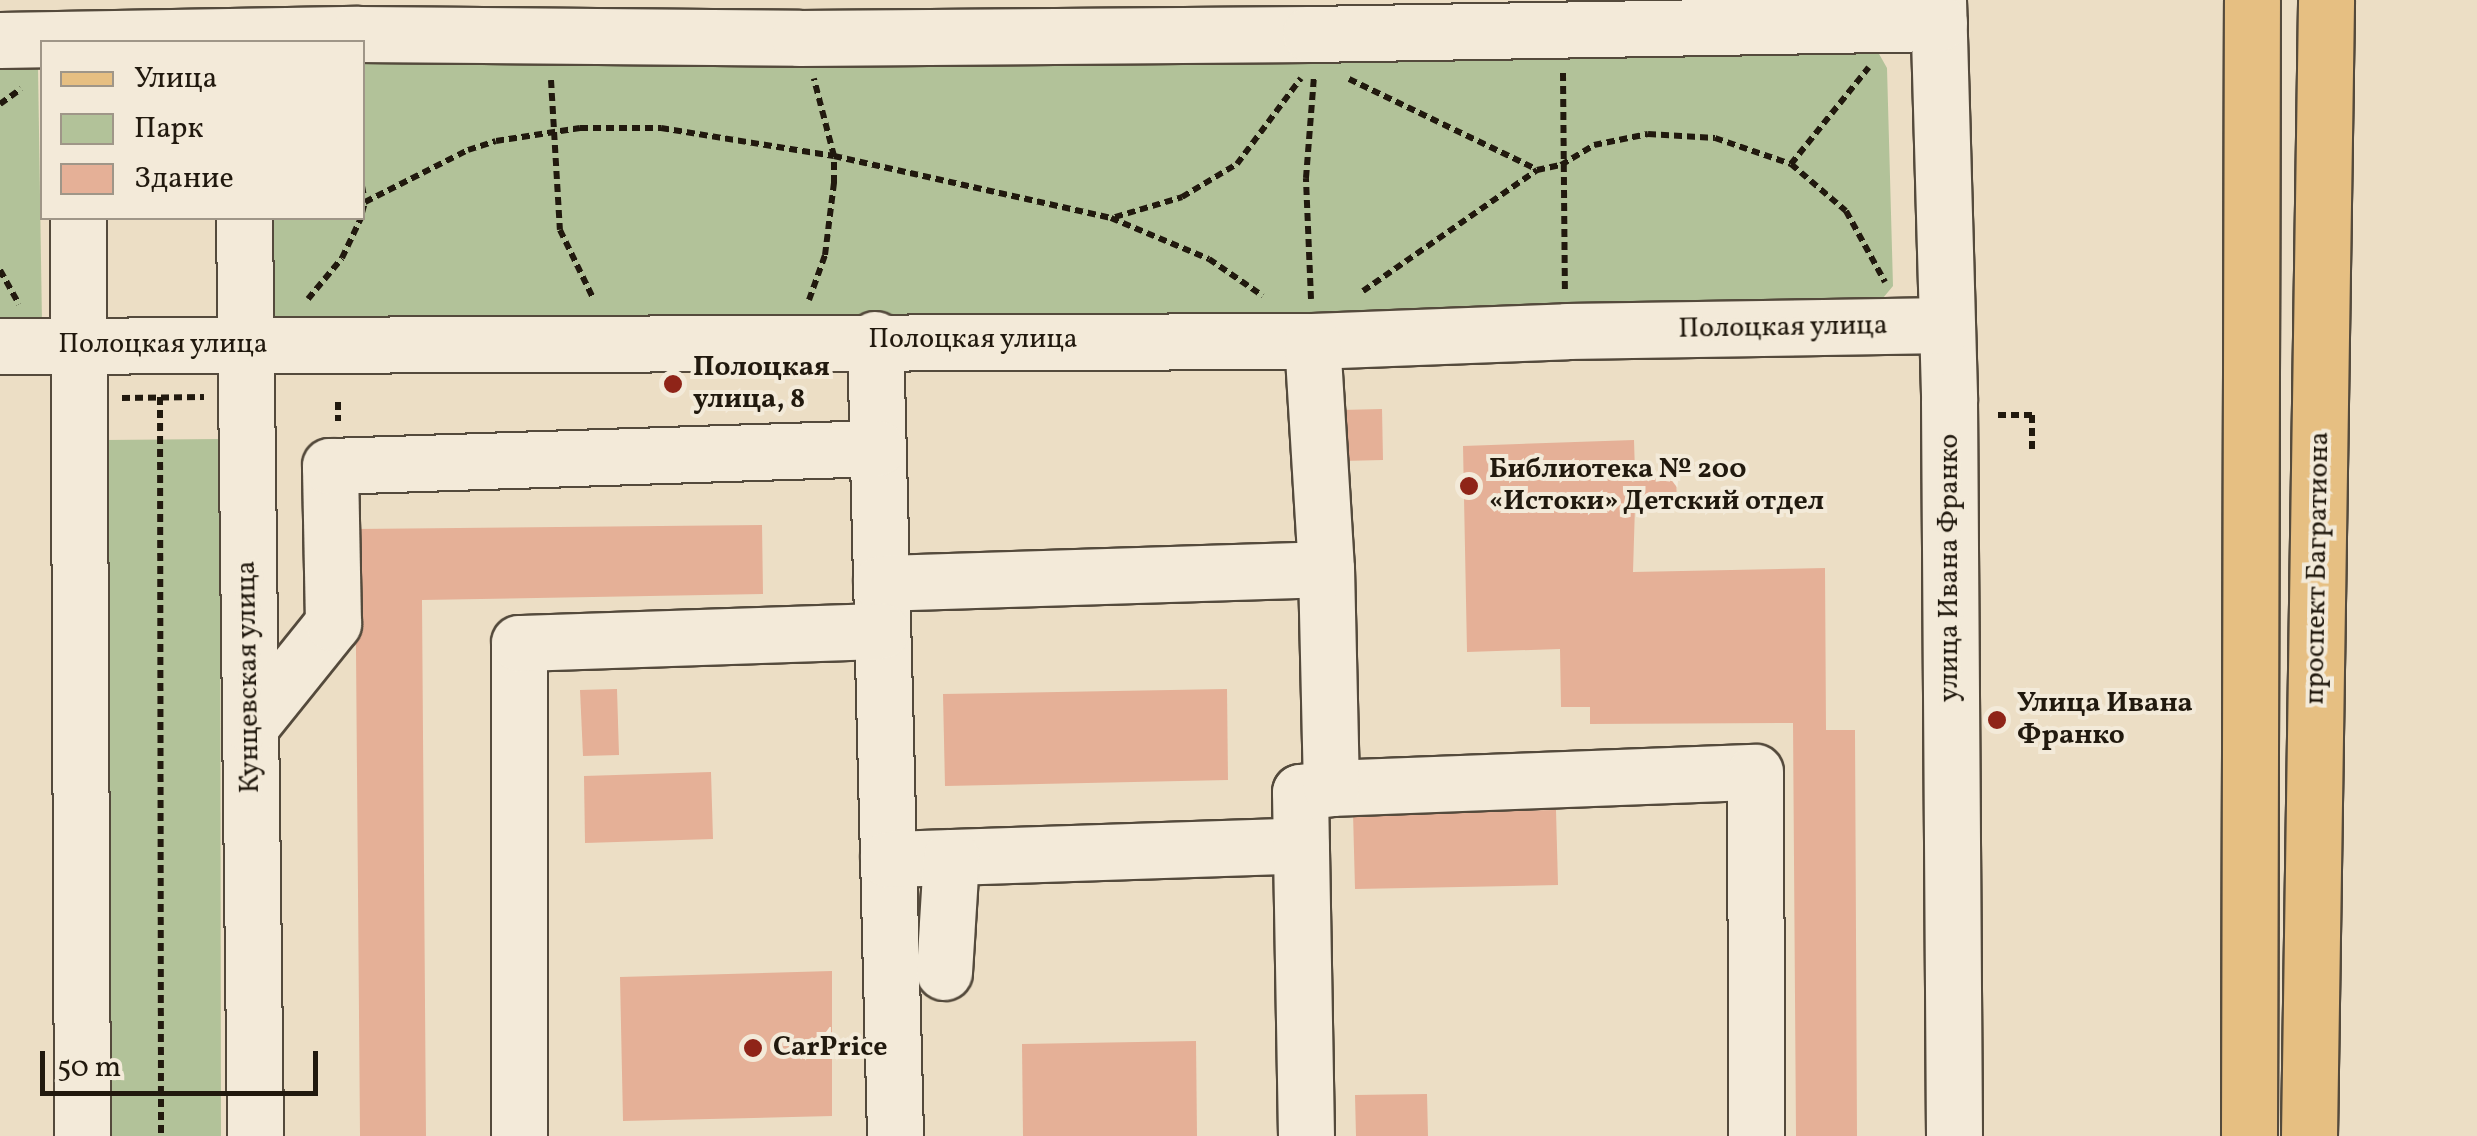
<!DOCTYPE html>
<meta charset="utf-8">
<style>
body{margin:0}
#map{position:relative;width:2477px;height:1136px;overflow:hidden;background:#ecdec5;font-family:Vollkorn,serif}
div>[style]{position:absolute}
.green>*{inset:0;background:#b2c299}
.building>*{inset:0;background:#e5b097}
.path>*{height:6px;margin-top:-3px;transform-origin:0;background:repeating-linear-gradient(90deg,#21190e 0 8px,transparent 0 13px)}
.roads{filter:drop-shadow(2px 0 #544a3c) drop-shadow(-2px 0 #544a3c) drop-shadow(0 2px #544a3c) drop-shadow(0 -2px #544a3c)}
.minor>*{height:55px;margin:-27.5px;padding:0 27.5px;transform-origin:27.5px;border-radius:27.5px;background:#f3ead9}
.major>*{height:55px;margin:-27.5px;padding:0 27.5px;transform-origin:27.5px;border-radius:27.5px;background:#e6bf82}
.dots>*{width:28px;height:28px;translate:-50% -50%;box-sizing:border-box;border:5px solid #f3ead9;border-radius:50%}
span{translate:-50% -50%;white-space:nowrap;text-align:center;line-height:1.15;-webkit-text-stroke:8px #f3ead9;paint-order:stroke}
.street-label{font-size:28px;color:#21190e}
.poi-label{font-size:28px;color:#21190e;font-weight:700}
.left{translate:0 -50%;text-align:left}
.legend{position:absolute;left:40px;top:40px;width:325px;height:180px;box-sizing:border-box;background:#f3ead9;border:2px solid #9f9688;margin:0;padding:12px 18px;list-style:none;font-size:30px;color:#21190e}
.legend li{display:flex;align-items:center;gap:20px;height:50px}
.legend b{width:50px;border:2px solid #9f9688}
.scale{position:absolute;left:40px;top:1051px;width:278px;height:45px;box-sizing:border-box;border:5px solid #21190e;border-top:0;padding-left:12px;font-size:30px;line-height:35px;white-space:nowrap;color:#21190e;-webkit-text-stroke:8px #f3ead9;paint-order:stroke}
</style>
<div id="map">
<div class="green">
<i style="clip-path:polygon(1874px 45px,1887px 68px,1893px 286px,1873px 310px,262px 328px,263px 218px,362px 218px,363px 54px)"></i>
<i style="clip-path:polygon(0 68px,38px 68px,42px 324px,0 324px)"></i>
<i style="clip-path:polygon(220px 439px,221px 1136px,105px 1136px,105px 440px)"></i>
</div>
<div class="building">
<i style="clip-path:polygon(1382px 409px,1383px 460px,1342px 461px,1341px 410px)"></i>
<i style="clip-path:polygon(1634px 440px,1635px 473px,1676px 475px,1677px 505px,1635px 506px,1633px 572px,1825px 568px,1826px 730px,1855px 730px,1857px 1136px,1796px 1136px,1793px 723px,1590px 724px,1590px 707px,1561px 707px,1560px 649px,1467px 652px,1463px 446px)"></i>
<i style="clip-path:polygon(762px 525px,763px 594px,422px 600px,426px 1136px,360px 1136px,355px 529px)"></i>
<i style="clip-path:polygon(617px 689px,619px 755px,583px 756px,580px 690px)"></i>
<i style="clip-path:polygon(1227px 689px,1228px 780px,945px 786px,943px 694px)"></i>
<i style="clip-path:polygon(711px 772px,713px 839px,585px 843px,584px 776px)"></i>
<i style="clip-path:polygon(1556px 810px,1558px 885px,1355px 889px,1353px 813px)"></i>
<i style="clip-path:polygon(832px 971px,832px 1116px,623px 1121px,620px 977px)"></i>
<i style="clip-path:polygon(1196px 1041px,1197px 1136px,1023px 1136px,1022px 1044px)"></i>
<i style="clip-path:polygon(1427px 1094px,1428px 1136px,1356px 1136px,1355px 1095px)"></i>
</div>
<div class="path">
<i style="left:1563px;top:73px;width:217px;rotate:89.5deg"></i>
<i style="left:1349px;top:79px;width:208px;rotate:25.7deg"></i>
<i style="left:551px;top:80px;width:150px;rotate:86.6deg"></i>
<i style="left:560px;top:230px;width:76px;rotate:64.1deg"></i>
<i style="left:0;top:104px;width:26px;rotate:-36deg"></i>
<i style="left:1791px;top:164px;width:124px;rotate:-51.2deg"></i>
<i style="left:362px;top:186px;width:16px;rotate:79deg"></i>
<i style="left:362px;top:213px;width:11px;rotate:-75deg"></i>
<i style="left:365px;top:202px;width:115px;rotate:-26.8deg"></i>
<i style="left:468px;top:150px;width:29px;rotate:-18deg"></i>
<i style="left:496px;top:141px;width:85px;rotate:-8.8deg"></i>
<i style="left:580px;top:128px;width:81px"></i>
<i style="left:661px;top:128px;width:175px;rotate:9.2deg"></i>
<i style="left:834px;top:156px;width:284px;rotate:12.6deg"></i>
<i style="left:1111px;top:218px;width:106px;rotate:22.7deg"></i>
<i style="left:1209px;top:259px;width:65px;rotate:34.4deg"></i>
<i style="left:1115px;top:217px;width:70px;rotate:-16.6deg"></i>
<i style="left:1182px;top:197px;width:64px;rotate:-31deg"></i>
<i style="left:1237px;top:164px;width:107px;rotate:-53.3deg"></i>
<i style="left:0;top:270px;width:39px;rotate:61deg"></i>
<i style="left:1363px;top:291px;width:212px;rotate:-34.8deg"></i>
<i style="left:1537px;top:170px;width:25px;rotate:-12deg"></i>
<i style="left:1561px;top:165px;width:39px;rotate:-31deg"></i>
<i style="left:1594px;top:145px;width:55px;rotate:-11.5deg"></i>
<i style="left:1648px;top:134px;width:67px;rotate:3.4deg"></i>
<i style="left:1715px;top:138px;width:80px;rotate:18.9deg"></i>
<i style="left:1791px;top:164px;width:72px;rotate:40.5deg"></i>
<i style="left:1846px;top:211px;width:81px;rotate:61.2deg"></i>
<i style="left:308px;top:299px;width:53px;rotate:-50.3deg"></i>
<i style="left:342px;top:258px;width:44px;rotate:-64.6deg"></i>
<i style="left:1311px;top:299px;width:121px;rotate:-92.4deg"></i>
<i style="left:1306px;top:178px;width:101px;rotate:-85.5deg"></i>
<i style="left:809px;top:300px;width:48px;rotate:-70.4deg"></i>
<i style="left:825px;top:255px;width:73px;rotate:-82.9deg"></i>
<i style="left:834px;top:183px;width:27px;rotate:-90deg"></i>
<i style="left:834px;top:156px;width:80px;rotate:-104.6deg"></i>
<i style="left:160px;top:397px;width:739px;rotate:89.92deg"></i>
<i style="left:122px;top:398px;width:82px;rotate:-0.7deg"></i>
<i style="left:338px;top:402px;width:19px;rotate:90deg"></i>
<i style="left:1998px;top:415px;width:34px"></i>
<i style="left:2032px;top:415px;width:39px;rotate:90deg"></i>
</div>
<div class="roads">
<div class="minor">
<i style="left:1938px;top:0;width:401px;rotate:88.4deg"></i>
<i style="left:1949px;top:401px;width:735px;rotate:89.61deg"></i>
<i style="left:0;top:40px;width:358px;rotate:-1deg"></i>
<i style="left:358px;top:34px;width:441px;rotate:0.5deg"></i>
<i style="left:799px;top:38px;width:511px;rotate:-0.45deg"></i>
<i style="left:1310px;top:34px;width:629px;rotate:-1deg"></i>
<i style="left:78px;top:218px;width:918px;rotate:89.75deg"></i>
<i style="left:244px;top:218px;width:918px;rotate:89.31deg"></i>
<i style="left:875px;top:339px;width:797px;rotate:88.56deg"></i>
<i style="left:0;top:346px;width:1312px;rotate:-0.22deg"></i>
<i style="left:1312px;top:341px;width:255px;rotate:-2.2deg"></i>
<i style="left:1567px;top:331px;width:379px;rotate:-0.9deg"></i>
<i style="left:881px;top:583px;width:445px;rotate:-1.8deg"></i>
<i style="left:251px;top:725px;width:131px;rotate:-51.2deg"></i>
<i style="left:333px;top:623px;width:157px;rotate:-91.1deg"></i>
<i style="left:330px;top:466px;width:547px;rotate:-1.88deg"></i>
<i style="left:1331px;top:788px;width:424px;rotate:-2.2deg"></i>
<i style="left:1755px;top:772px;width:364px;rotate:89.8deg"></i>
<i style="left:888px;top:859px;width:413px;rotate:-1.9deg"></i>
<i style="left:944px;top:972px;width:115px;rotate:-86.5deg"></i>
<i style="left:519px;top:1136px;width:493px;rotate:-90deg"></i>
<i style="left:519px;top:643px;width:362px;rotate:-1.9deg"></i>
<i style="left:1306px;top:1136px;width:344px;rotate:-91deg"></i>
<i style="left:1300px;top:792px;width:31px;rotate:-7deg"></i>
<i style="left:1331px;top:788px;width:219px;rotate:-91.3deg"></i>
<i style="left:1326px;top:569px;width:228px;rotate:-93.5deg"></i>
</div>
<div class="major">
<i style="left:2249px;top:1136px;width:1136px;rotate:-89.85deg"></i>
<i style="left:2309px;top:1136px;width:1136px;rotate:-89.14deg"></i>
</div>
</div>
<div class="dots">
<i style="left:673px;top:384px;background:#8f2418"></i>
<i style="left:1469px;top:486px;background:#8f2418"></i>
<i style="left:1997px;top:720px;background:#8f2418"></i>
<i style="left:753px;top:1048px;background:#8f2418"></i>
</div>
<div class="street-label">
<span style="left:1783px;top:328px;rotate:-1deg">Полоцкая улица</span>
<span style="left:973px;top:340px">Полоцкая улица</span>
<span style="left:163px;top:345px">Полоцкая улица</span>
<span style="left:1950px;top:568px;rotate:-90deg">улица Ивана Франко</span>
<span style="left:2318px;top:568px;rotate:-89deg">проспект Багратиона</span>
<span style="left:249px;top:677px;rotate:-91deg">Кунцевская улица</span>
</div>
<div class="poi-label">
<span class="left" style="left:693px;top:384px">Полоцкая<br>улица, 8</span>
<span class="left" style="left:1489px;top:486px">Библиотека № 200<br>«Истоки» Детский отдел</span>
<span class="left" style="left:2017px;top:720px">Улица Ивана<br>Франко</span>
<span class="left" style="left:773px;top:1048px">CarPrice</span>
</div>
<ul class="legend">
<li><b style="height:12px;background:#e6bf82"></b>Улица</li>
<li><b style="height:28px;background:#b2c299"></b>Парк</li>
<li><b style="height:28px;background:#e5b097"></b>Здание</li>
</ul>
<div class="scale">50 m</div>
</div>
